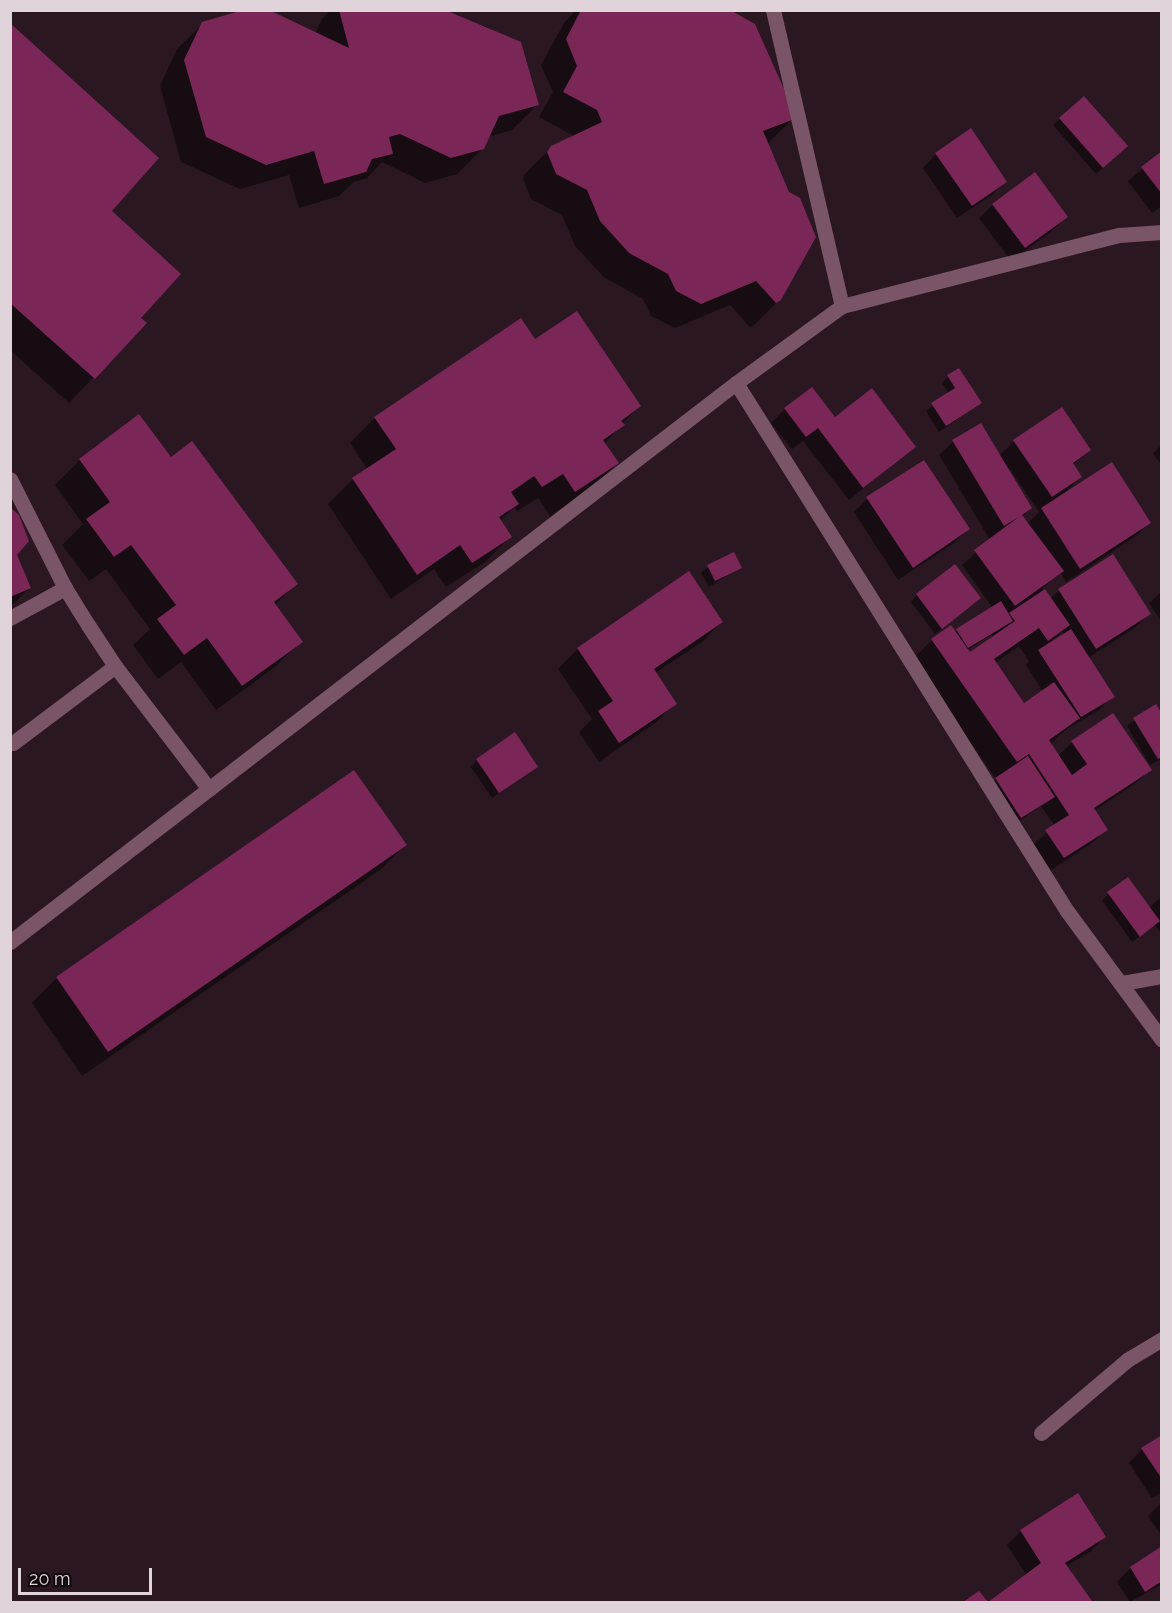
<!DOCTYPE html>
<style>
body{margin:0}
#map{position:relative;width:1172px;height:1613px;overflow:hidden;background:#2a1721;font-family:Raleway,sans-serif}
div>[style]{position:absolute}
.shadow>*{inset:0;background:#0007}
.building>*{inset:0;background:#7a2757}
.service>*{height:15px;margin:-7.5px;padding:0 7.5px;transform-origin:7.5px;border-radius:7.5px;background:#7a5467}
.minor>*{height:15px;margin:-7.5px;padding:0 7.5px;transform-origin:7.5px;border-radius:7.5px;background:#7a5467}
span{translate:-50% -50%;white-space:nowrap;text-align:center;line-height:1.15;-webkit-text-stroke:4.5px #0d0609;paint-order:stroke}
.frame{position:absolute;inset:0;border:12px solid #e0d3d9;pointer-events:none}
.scale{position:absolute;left:18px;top:1568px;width:134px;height:27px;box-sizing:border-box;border:3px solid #e0d3d9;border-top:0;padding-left:8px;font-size:18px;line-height:21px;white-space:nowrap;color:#e0d3d9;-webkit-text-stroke:4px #0d0609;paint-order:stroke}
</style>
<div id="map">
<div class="shadow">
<i style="clip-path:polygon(330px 10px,441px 10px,479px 28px,485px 26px,520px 43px,537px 105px,512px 130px,488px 137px,483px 148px,457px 174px,425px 183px,382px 162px,367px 178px,354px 182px,339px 196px,299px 208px,289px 175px,240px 189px,181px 162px,160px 86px,177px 49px,203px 24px,315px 34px,322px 19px)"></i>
<i style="clip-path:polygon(576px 10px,639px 10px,795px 117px,767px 144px,780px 299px,754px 325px,750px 327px,730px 305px,675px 328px,651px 316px,643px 299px,604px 277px,575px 246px,562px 215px,531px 199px,523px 178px,526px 173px,552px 147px,574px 136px,539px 117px,553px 92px,541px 65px,564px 23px)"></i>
<i style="clip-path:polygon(10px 25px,110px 211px,139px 318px,145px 323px,69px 403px,10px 350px)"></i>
<i style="clip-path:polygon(1060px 119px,1119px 153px,1096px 174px,1053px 125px)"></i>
<i style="clip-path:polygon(1162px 152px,1162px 206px,1152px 213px,1128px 181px)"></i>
<i style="clip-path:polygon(936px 154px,1005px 182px,992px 195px,957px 218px,923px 168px)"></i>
<i style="clip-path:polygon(993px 205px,1066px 217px,1052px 231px,1011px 261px,979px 218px)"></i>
<i style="clip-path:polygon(535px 341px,639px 406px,604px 444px,617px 463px,592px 488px,550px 516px,538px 498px,517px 511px,514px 507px,500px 521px,510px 537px,485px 562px,446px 587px,434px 569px,391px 599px,328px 504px,353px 479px,368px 470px,350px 443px,375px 418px)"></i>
<i style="clip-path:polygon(948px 377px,980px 403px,939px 432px,926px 411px,949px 394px,942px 383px)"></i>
<i style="clip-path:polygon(785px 409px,835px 419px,914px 447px,849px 500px,803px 441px,792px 449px,771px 423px)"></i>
<i style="clip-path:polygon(139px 416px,171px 459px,296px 584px,274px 606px,301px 641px,276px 666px,216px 710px,181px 662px,158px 679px,133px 645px,150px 629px,106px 569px,89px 581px,62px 545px,83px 524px,55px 485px,80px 460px)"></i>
<i style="clip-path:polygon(evenodd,980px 425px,999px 456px,1014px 441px,1089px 450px,1073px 465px,1081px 477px,1064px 493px,1149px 523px,1136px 536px,1066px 582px,1060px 572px,1043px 588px,1050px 599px,1059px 591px,1112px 556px,1149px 614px,1136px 627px,1088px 658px,1113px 696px,1099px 710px,1067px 729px,1050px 744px,1058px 756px,1072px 742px,1150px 769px,1136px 783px,1094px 811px,1106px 829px,1092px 843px,1050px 871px,1033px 845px,1055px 826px,1041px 806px,1014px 824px,989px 786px,996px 779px,912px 660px,932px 640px,955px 632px,993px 608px,962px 565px,990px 540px,939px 455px,953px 442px,980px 425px,1009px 468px,1039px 512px,1027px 524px,1022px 517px,1030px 508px,1007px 469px,1009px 468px,980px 425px,1062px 631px,1065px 635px,1051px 642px,1062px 631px,980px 425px,991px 635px,993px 638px,970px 654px,967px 650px,991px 635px,980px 425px,1019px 646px,1029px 661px,1026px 665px,1043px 692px,1024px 705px,995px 663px,1019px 646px)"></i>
<i style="clip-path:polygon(1162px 445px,1162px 466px,1153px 453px)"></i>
<i style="clip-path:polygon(867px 499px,968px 529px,954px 543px,898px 580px,854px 512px)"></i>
<i style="clip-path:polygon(10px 509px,16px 554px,30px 588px,10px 607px)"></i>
<i style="clip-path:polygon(708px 567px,740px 567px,709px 587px,701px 573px)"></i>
<i style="clip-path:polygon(689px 573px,722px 622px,702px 642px,655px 673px,675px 703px,655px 723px,599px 762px,579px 732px,592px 719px,558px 669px,578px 649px)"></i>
<i style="clip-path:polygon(1162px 591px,1162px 623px,1149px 603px)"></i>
<i style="clip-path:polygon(917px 595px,979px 598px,935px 634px,911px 602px)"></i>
<i style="clip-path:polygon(1155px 706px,1162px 717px,1162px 758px,1150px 765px,1127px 726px)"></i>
<i style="clip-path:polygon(477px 760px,536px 766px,492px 798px,471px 767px)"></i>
<i style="clip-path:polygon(405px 845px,380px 870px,82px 1076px,32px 1003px,57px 978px)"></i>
<i style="clip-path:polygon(1127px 879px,1149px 908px,1162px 896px,1162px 935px,1155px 925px,1132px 942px,1102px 900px)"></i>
<i style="clip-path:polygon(1162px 1437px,1162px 1492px,1152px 1498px,1129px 1463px,1142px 1449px)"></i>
<i style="clip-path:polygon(1162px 1502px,1162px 1536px,1148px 1516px)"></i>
<i style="clip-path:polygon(1021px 1531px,1104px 1537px,1091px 1551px,1065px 1567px,1088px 1602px,990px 1602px,1027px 1576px,1007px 1545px)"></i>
<i style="clip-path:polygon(1162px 1548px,1162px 1584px,1130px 1602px,1117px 1582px,1131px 1568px)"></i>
</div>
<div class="building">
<i style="clip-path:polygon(243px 10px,269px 10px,349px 48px,339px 10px,445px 10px,521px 42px,539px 105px,499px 116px,484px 149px,451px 158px,400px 134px,389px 137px,393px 154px,372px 159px,366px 172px,324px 184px,314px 151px,266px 165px,206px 137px,184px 60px,202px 22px)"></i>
<i style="clip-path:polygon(581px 10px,730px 10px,755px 24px,797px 118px,763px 131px,789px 192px,800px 198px,816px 237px,781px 300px,776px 303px,756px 281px,701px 304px,676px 291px,668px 274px,629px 253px,600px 221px,587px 190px,556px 174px,547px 152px,551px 146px,602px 122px,597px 110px,563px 92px,577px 66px,566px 39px)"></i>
<i style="clip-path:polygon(10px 23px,159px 158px,112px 211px,181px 274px,141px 318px,147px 323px,95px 379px,10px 303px)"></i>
<i style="clip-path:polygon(1084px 96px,1128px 146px,1103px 168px,1059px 118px)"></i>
<i style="clip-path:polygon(971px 128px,1007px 182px,972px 206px,935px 153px)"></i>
<i style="clip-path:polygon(1162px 151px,1162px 194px,1141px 167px)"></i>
<i style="clip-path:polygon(1035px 172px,1068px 217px,1025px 248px,992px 204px)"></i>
<i style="clip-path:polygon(577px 311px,641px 406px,621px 421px,625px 425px,603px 440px,619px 463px,575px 492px,563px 474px,542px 487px,534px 476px,511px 492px,519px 504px,499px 517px,512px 537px,472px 563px,460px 545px,417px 575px,352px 478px,396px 449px,374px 417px,521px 318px,535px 339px)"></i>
<i style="clip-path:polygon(959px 368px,982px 403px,946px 426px,931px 403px,955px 388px,947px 375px)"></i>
<i style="clip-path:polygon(812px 387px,835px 417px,872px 388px,916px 447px,863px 488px,818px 428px,806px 437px,784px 408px)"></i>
<i style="clip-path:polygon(1062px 407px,1091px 450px,1073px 463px,1082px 477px,1052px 497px,1013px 440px)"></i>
<i style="clip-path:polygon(139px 414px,171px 457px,192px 441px,298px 584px,274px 602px,303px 642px,242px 686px,207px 638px,184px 655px,157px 619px,176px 605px,131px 545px,114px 557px,86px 519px,110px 502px,79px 459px)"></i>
<i style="clip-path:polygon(981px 423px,1032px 508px,1022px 515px,1064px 571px,1015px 606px,974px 550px,1020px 516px,1004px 526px,952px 440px)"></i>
<i style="clip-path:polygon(924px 460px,970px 529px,913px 568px,866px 497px)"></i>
<i style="clip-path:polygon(1112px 462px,1151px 523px,1080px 569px,1041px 508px)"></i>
<i style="clip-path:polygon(10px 507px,19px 515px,29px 541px,17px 555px,31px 588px,10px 597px)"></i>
<i style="clip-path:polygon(734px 552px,742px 568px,715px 581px,707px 565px)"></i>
<i style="clip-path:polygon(1113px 554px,1151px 614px,1096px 649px,1058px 589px)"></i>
<i style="clip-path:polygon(955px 564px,981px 598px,942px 629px,916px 594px)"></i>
<i style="clip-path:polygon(689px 571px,723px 622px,654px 669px,677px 704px,619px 743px,598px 711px,613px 701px,577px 648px)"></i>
<i style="clip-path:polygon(1045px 589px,1070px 625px,1048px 641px,1039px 628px,994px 659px,1024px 703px,1054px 682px,1080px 718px,1049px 740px,1072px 775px,1087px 764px,1071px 741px,1113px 713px,1152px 770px,1094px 808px,1108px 830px,1064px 858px,1045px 830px,1069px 815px,1029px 754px,1017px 762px,931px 639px,951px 625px,970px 652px,1015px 621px,1009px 613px)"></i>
<i style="clip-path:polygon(1001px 601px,1013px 621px,968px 648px,956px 629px)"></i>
<i style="clip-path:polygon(1071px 629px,1115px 697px,1081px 717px,1038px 650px)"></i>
<i style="clip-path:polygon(1156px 704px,1162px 714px,1162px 757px,1158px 759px,1133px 718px)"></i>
<i style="clip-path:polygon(515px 732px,538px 767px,499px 793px,476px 759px)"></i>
<i style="clip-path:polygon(1028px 756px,1055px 797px,1021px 818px,995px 778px)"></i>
<i style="clip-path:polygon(354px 770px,407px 845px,108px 1052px,56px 977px)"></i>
<i style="clip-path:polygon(1128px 877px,1160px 921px,1140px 937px,1107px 892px)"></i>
<i style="clip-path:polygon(1162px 1435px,1162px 1479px,1141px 1448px)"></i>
<i style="clip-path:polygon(1078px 1493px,1106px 1537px,1065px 1563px,1092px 1601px,963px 1602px,979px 1591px,988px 1602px,1041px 1563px,1020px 1530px)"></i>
<i style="clip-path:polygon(1162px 1546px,1162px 1581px,1145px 1592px,1130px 1567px)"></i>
</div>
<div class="service">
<i style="left:10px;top:618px;width:63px;rotate:-28.6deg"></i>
<i style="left:13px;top:743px;width:128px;rotate:-37deg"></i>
</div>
<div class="minor">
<i style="left:773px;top:10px;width:304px;rotate:76.9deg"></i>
<i style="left:736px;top:383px;width:623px;rotate:57.92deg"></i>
<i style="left:1067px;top:911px;width:160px;rotate:53.6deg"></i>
<i style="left:10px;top:479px;width:122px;rotate:63.2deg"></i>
<i style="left:65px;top:588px;width:44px;rotate:58.1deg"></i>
<i style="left:88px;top:625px;width:49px;rotate:56.6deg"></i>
<i style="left:115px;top:666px;width:155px;rotate:52.6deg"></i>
<i style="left:10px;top:942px;width:916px;rotate:-37.6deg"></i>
<i style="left:736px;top:383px;width:131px;rotate:-36deg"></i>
<i style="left:842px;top:306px;width:286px;rotate:-14.4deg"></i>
<i style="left:1119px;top:235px;width:43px;rotate:-4deg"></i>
<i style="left:1122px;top:983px;width:41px;rotate:-9.9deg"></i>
<i style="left:1041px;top:1433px;width:113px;rotate:-40.3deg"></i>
<i style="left:1127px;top:1360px;width:41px;rotate:-31deg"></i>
</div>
<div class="frame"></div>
<div class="scale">20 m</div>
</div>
